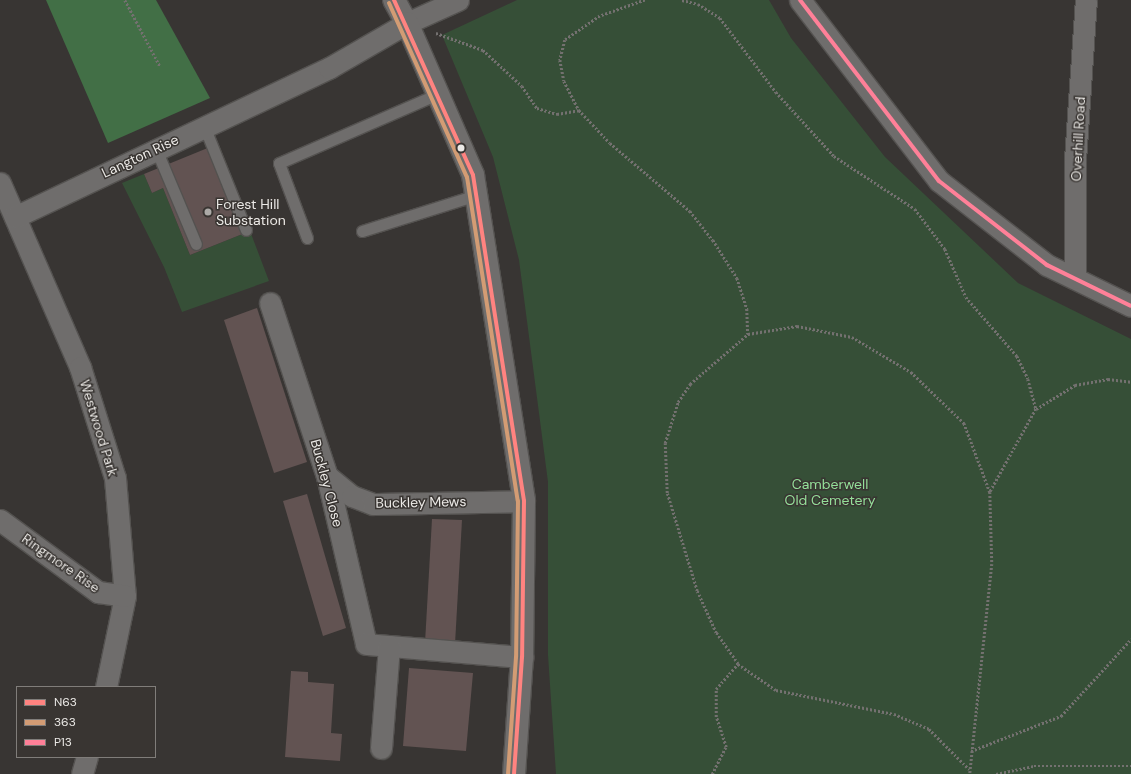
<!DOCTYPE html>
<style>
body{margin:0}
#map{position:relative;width:1131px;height:774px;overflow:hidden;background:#383533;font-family:"DM Sans",sans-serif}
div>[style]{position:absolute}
.green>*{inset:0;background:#364f37}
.forest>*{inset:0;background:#426f46}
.building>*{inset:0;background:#625352}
.path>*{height:2.5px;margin-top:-1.25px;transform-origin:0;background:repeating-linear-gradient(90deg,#747170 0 2px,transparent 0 4px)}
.roads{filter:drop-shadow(1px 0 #545250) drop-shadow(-1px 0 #545250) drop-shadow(0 1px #545250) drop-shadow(0 -1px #545250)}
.service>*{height:11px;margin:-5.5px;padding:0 5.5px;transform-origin:5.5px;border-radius:5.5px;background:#6f6d6c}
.minor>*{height:21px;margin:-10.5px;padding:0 10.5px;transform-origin:10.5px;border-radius:10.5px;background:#6f6d6c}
.tertiary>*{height:22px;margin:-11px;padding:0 11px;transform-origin:11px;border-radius:11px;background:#6f6d6c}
.bus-1>*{height:4px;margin:-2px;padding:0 2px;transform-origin:2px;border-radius:2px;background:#ff8380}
.bus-2>*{height:4px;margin:-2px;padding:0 2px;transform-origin:2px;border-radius:2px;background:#d39c74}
.bus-3>*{height:4px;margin:-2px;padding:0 2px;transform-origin:2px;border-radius:2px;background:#ff8098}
.dots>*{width:11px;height:11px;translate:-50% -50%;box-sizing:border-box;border:2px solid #393532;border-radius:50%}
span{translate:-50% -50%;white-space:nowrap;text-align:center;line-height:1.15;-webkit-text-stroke:3px #393532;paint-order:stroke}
.street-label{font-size:14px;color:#ebe9e6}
.poi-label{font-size:14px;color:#ebe9e6}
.left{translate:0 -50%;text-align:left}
.park-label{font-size:14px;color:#94df99}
.legend{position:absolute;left:16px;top:686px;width:140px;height:72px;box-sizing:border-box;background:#393532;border:1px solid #807d7a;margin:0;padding:5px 7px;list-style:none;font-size:12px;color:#ebe9e6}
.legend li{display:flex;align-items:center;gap:8px;height:20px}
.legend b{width:20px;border:1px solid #807d7a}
</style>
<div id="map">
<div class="green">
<i style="clip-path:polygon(517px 0,769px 0,791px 38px,885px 157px,1018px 283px,1131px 339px,1131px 774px,556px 774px,548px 655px,548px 482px,519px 260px,493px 157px,442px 35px)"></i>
<i style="clip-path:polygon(144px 174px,152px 193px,163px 188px,190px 255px,250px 231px,269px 281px,182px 312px,164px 267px,122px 183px)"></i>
</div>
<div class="forest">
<i style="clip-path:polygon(46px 0,156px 0,210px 98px,108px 143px)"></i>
</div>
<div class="building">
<i style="clip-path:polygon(215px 145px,250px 231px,190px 255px,163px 188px,152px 193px,144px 174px)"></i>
<i style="clip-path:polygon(257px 308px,307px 462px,274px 473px,224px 320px)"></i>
<i style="clip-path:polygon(307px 494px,346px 628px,323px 636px,283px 501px)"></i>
<i style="clip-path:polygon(432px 519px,462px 520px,455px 644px,425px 643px)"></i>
<i style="clip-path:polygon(409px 668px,473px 673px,466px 751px,403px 746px)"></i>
<i style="clip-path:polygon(291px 671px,308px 672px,308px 682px,334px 684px,331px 733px,342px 734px,340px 761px,285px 757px)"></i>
</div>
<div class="path">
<i style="left:125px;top:0;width:75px;rotate:62.1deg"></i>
<i style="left:645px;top:0;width:48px;rotate:160.4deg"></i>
<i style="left:600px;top:16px;width:42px;rotate:145.6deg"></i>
<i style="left:565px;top:40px;width:21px;rotate:104deg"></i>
<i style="left:560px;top:60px;width:21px;rotate:79deg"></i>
<i style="left:564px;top:81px;width:33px;rotate:63deg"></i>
<i style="left:579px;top:110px;width:45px;rotate:46.8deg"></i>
<i style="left:610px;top:143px;width:105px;rotate:40.4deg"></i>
<i style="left:690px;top:211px;width:37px;rotate:52deg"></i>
<i style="left:713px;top:240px;width:45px;rotate:57.7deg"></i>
<i style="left:737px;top:278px;width:33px;rotate:72deg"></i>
<i style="left:747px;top:309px;width:25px;rotate:88deg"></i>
<i style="left:682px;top:0;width:16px;rotate:14deg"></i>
<i style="left:698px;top:4px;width:26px;rotate:32deg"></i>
<i style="left:720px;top:18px;width:93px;rotate:52.9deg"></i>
<i style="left:776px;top:92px;width:86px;rotate:47.8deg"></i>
<i style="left:834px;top:156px;width:97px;rotate:33.2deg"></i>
<i style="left:915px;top:209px;width:50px;rotate:53.1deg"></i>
<i style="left:945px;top:249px;width:52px;rotate:66.4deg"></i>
<i style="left:966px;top:297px;width:78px;rotate:49.2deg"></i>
<i style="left:1017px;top:356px;width:25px;rotate:64deg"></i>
<i style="left:1028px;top:379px;width:31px;rotate:75deg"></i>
<i style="left:1036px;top:409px;width:95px;rotate:119deg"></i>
<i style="left:990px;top:492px;width:72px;rotate:88.4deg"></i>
<i style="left:992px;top:564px;width:211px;rotate:96deg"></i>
<i style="left:436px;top:33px;width:50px;rotate:19.9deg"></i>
<i style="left:483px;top:50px;width:53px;rotate:42.7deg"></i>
<i style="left:522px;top:86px;width:27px;rotate:56deg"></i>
<i style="left:537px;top:108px;width:21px;rotate:17deg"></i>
<i style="left:557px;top:114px;width:22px;rotate:-10deg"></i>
<i style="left:1036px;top:409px;width:46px;rotate:-31.6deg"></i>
<i style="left:1075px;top:385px;width:34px;rotate:-10deg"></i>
<i style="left:1108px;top:379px;width:23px;rotate:7deg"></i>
<i style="left:738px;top:664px;width:46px;rotate:34.4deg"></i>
<i style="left:776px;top:690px;width:120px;rotate:11.5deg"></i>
<i style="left:894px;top:714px;width:38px;rotate:23deg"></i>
<i style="left:929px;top:729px;width:57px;rotate:45deg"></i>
<i style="left:971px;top:751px;width:97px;rotate:-21.3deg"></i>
<i style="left:1061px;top:716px;width:104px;rotate:-47.7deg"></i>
<i style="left:712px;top:774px;width:30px;rotate:-63deg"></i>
<i style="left:726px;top:747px;width:32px;rotate:-108deg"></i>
<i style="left:716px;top:717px;width:28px;rotate:-90deg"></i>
<i style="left:716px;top:689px;width:33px;rotate:-49deg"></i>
<i style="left:738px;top:664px;width:38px;rotate:-125deg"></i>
<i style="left:716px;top:633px;width:46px;rotate:-114.3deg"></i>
<i style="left:697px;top:591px;width:102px;rotate:-107deg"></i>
<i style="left:667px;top:493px;width:50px;rotate:-92.3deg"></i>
<i style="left:665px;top:443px;width:43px;rotate:-72.4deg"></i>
<i style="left:678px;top:402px;width:22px;rotate:-56deg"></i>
<i style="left:690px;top:384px;width:77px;rotate:-40.8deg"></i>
<i style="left:748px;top:334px;width:50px;rotate:-9.3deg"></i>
<i style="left:797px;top:326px;width:56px;rotate:11.3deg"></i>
<i style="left:852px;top:337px;width:69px;rotate:30.7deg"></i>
<i style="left:911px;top:372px;width:74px;rotate:43.9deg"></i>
<i style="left:964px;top:423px;width:74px;rotate:69.4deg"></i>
<i style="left:996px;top:774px;width:39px;rotate:-12deg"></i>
<i style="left:1034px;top:766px;width:97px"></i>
</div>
<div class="roads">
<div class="service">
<i style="left:204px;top:126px;width:112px;rotate:68deg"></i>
<i style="left:156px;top:149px;width:103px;rotate:67.2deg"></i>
<i style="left:362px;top:231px;width:120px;rotate:-17.5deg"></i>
<i style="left:307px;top:238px;width:80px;rotate:-110.5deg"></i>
<i style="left:279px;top:163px;width:173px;rotate:-23.5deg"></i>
</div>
<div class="minor">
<i style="left:800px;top:0;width:228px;rotate:52.5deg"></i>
<i style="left:939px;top:181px;width:137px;rotate:37.9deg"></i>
<i style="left:1047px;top:265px;width:93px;rotate:26deg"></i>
<i style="left:0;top:183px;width:201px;rotate:66.5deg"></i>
<i style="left:80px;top:367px;width:116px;rotate:72.5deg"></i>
<i style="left:115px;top:478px;width:118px;rotate:85.2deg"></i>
<i style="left:125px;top:596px;width:93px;rotate:101.8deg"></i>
<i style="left:15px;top:217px;width:348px;rotate:-25.4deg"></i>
<i style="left:329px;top:68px;width:90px;rotate:-30deg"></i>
<i style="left:407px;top:23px;width:56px;rotate:-24.3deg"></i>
<i style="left:1075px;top:278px;width:118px;rotate:-90deg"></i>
<i style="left:1075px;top:160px;width:160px;rotate:-86.1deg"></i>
<i style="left:270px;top:303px;width:182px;rotate:71.8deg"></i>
<i style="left:327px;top:476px;width:172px;rotate:76.9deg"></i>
<i style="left:366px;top:644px;width:157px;rotate:4.8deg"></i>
<i style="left:327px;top:476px;width:32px;rotate:39deg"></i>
<i style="left:352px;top:496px;width:22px;rotate:21deg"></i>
<i style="left:373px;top:504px;width:151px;rotate:-1.1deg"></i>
<i style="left:0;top:520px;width:122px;rotate:36.3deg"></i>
<i style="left:98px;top:592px;width:27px;rotate:8deg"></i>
<i style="left:381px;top:748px;width:102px;rotate:-85.5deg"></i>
<i style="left:82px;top:774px;width:18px;rotate:-74deg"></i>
</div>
<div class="tertiary">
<i style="left:394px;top:0;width:26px;rotate:61deg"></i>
<i style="left:407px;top:23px;width:166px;rotate:66.5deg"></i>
<i style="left:473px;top:175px;width:77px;rotate:81deg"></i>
<i style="left:485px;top:251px;width:253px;rotate:81.1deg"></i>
<i style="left:524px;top:501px;width:156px;rotate:90.7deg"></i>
<i style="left:522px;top:657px;width:117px;rotate:93.9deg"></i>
</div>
</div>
<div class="bus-1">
<i style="left:394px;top:0;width:192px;rotate:65.7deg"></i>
<i style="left:473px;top:175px;width:330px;rotate:81.1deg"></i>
<i style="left:524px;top:501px;width:156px;rotate:90.7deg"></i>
<i style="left:522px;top:657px;width:117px;rotate:93.9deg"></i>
</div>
<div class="bus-2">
<i style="left:389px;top:3px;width:191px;rotate:65.9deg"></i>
<i style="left:467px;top:177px;width:328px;rotate:81.1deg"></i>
<i style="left:518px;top:501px;width:156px;rotate:90.7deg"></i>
<i style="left:516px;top:657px;width:117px;rotate:93.9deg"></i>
</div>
<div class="bus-3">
<i style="left:800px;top:0;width:228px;rotate:52.5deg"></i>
<i style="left:939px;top:181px;width:137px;rotate:37.9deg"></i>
<i style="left:1047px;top:265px;width:93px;rotate:26deg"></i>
</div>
<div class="dots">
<i style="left:461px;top:148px;background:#ebe9e6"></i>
<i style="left:208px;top:212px;background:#acaaa7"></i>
</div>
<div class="street-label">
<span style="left:1078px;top:139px;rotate:-87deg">Overhill Road</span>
<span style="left:140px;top:156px;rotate:-25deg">Langton Rise</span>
<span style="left:99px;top:428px;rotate:73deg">Westwood Park</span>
<span style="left:327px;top:483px;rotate:75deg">Buckley Close</span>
<span style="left:421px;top:502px;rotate:-1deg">Buckley Mews</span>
<span style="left:61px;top:563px;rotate:35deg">Ringmore Rise</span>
</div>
<div class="poi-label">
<span class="left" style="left:216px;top:212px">Forest Hill<br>Substation</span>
</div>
<div class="park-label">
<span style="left:830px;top:492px">Camberwell<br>Old Cemetery</span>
</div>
<ul class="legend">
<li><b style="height:5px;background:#ff8380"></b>N63</li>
<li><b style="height:5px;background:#d39c74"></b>363</li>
<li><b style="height:5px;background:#ff8098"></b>P13</li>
</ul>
</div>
